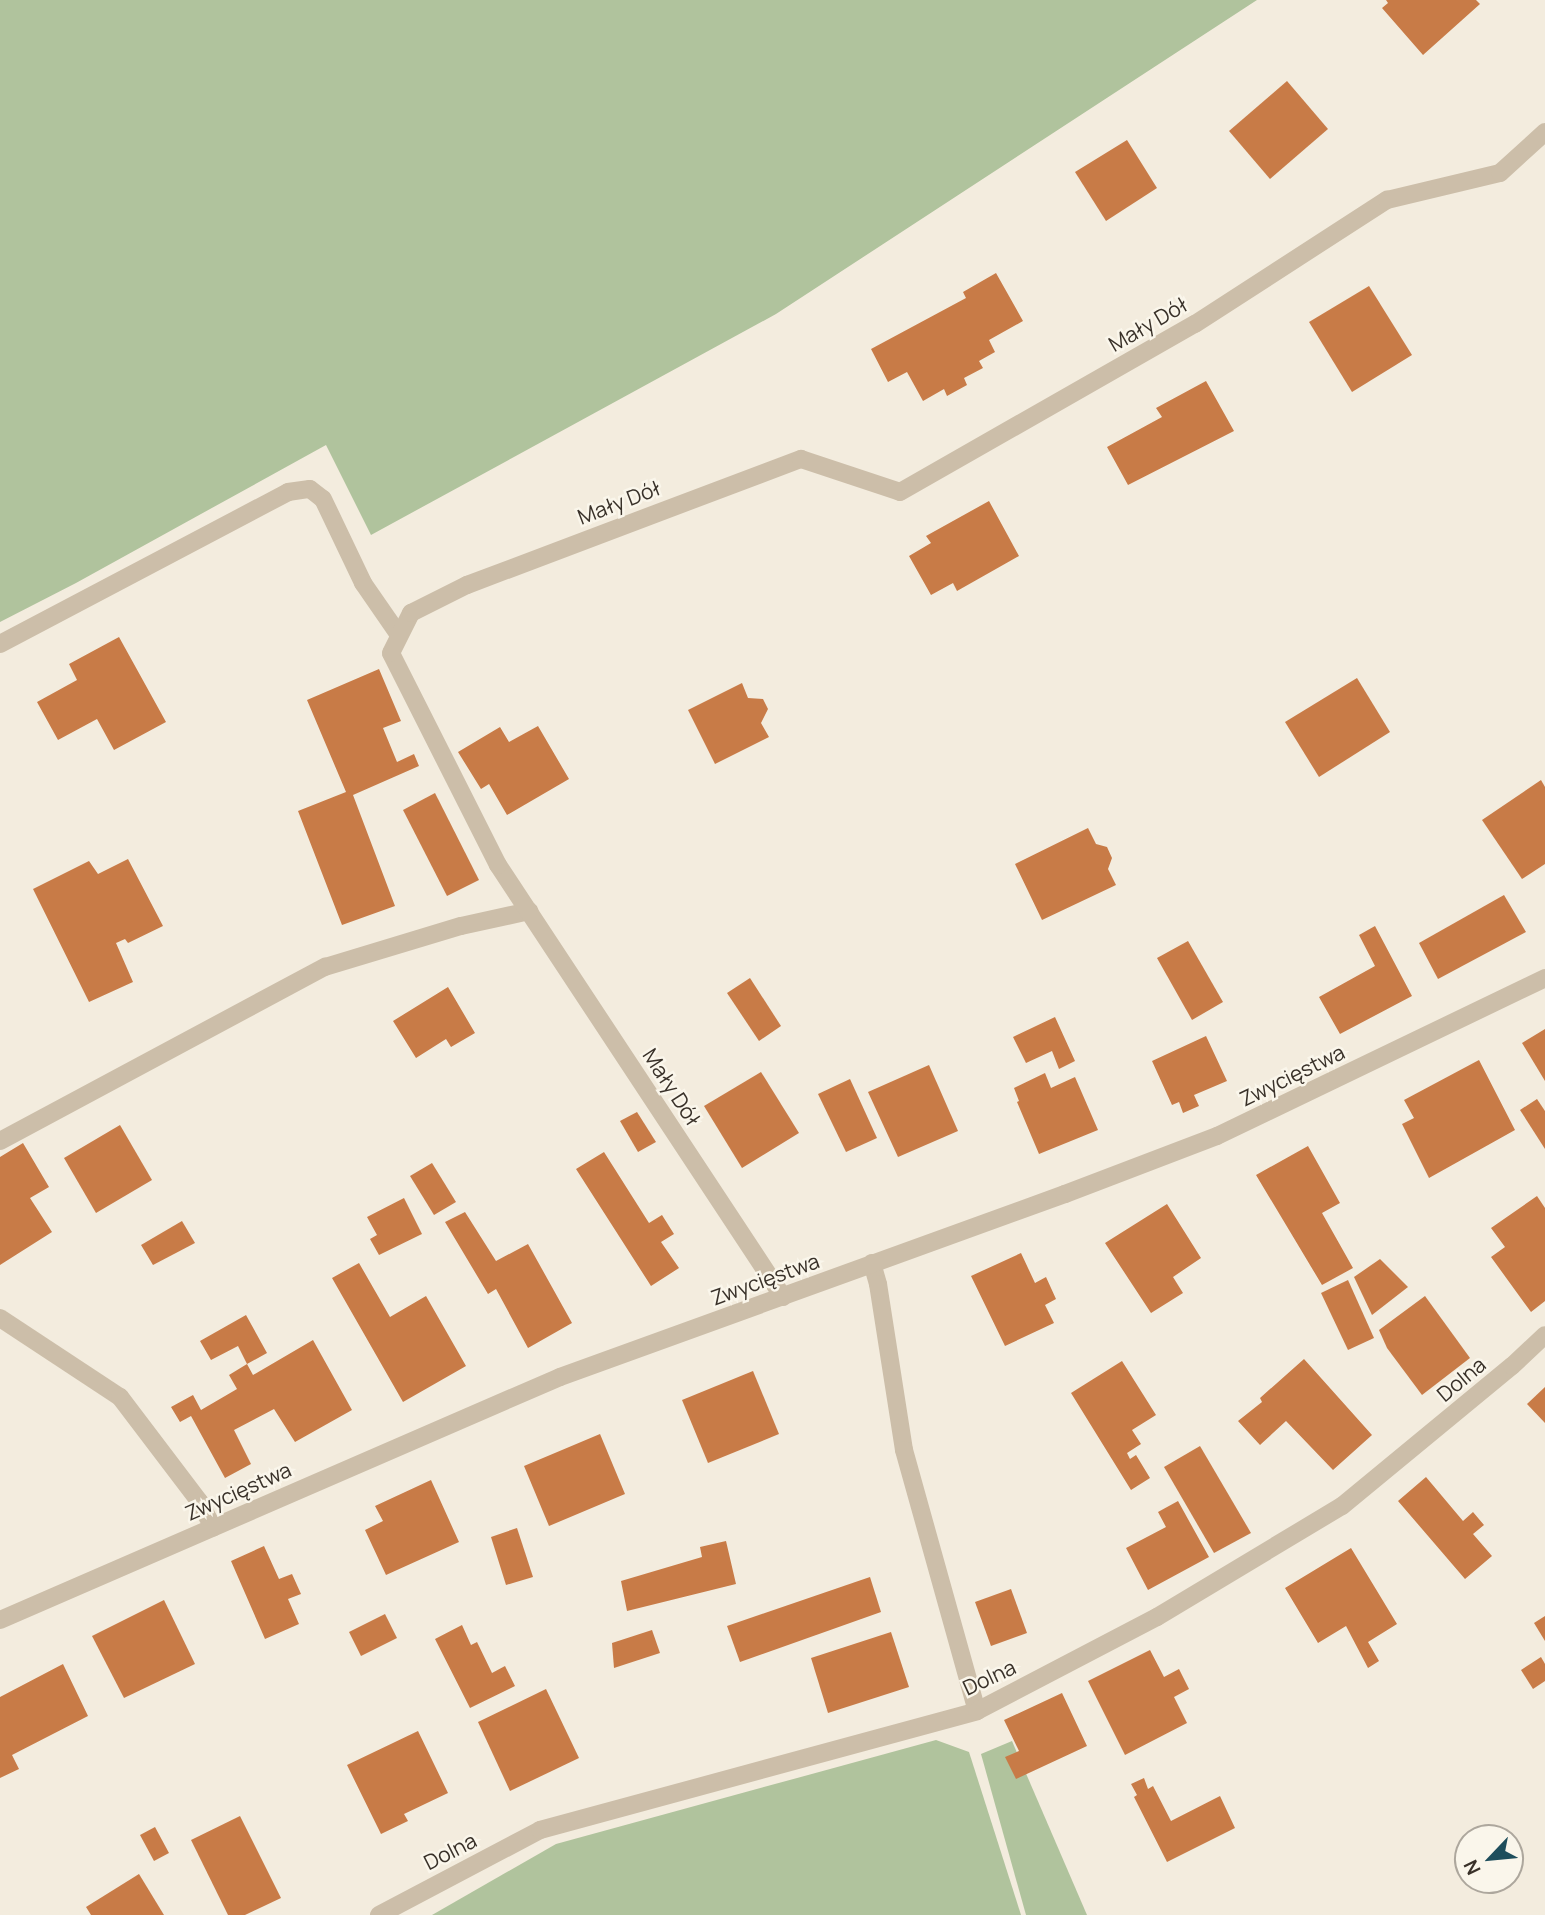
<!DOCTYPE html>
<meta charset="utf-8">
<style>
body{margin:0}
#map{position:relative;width:1545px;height:1915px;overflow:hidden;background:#f3ecde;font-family:Manrope,sans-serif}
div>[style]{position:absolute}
.green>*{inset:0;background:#b0c39d}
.building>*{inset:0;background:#c87b47}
.minor>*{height:18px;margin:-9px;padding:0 9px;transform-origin:9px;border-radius:9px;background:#ccbea9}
span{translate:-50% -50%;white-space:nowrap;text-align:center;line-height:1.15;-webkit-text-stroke:5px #faf6eb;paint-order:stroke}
.street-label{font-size:21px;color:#393129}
.north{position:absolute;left:1454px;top:1824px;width:70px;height:70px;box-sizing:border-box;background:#faf6eb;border:2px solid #ada79d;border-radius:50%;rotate:244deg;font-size:19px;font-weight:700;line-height:28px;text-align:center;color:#393129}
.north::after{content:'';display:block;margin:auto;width:24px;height:32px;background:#1e4e5c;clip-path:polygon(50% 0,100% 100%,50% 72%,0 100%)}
</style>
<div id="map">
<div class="green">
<i style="clip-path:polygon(0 0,1257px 0,776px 314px,371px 535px,326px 445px,76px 583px,0 622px)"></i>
<i style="clip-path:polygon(936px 1740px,969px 1752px,1021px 1915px,432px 1915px,556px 1844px)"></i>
<i style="clip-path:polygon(1012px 1741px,1087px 1915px,1026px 1915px,981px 1754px)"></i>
</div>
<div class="building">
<i style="clip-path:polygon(1386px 0,1476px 0,1480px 4px,1423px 55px,1382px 8px,1388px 3px)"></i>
<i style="clip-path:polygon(1287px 81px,1328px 129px,1270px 179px,1229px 131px)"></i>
<i style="clip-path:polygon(1127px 140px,1157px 188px,1106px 221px,1075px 172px)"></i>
<i style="clip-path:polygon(996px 273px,1023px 321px,989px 340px,995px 352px,979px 361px,983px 368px,964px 378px,967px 385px,947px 396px,944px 389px,923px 401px,907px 372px,888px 382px,871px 349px,966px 298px,963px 292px)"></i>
<i style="clip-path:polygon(1369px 286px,1412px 355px,1352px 392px,1309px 322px)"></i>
<i style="clip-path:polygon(1206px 381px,1234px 431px,1128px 485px,1107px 447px,1162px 417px,1156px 408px)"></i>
<i style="clip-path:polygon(989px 501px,1019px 556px,957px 591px,953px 583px,931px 595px,909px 556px,931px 543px,926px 536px)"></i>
<i style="clip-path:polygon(119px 637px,166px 722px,114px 750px,97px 719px,58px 740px,37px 702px,77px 680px,69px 664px)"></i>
<i style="clip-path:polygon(379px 669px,401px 721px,383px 728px,397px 762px,414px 754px,419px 766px,353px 795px,395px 906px,342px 925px,298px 811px,346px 792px,307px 700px)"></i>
<i style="clip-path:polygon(1357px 678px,1390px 732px,1319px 777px,1285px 722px)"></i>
<i style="clip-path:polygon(742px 683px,748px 698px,763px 699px,768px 709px,761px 723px,769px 737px,715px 764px,688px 710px)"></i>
<i style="clip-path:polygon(538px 726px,569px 779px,507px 815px,489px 784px,481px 789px,458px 752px,500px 727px,509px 742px)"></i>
<i style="clip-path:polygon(1541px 780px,1545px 787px,1545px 864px,1522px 879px,1482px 820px)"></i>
<i style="clip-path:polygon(435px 793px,479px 880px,447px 896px,403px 810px)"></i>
<i style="clip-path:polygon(1088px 828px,1096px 844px,1107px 847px,1112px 858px,1108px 869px,1116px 885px,1042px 920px,1015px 864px)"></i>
<i style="clip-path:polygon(128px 859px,163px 926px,128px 943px,125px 939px,116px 943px,133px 982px,89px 1002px,33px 889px,89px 861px,98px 874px)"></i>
<i style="clip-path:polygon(1504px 895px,1526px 932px,1438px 979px,1419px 943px)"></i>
<i style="clip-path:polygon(1375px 926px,1412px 996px,1340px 1034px,1319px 997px,1375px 966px,1359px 935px)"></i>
<i style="clip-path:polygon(1188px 941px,1223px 1002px,1192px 1020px,1157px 958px)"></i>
<i style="clip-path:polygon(750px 978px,781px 1026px,759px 1041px,727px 993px)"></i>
<i style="clip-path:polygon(448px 987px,475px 1033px,451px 1047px,446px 1039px,416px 1058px,393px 1021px)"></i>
<i style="clip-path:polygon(1055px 1017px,1075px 1061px,1059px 1069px,1052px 1051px,1026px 1063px,1013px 1037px)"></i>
<i style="clip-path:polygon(1545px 1029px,1545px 1081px,1522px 1043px)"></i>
<i style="clip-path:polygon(1206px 1036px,1227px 1081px,1194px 1095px,1199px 1106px,1183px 1113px,1179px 1102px,1172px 1105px,1152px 1061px)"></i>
<i style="clip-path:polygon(1479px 1060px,1515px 1130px,1429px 1178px,1402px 1124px,1414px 1118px,1404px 1100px)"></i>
<i style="clip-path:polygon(929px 1065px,958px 1131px,898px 1157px,868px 1092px)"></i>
<i style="clip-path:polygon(761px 1072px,799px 1133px,742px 1168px,704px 1106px)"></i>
<i style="clip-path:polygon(1045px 1073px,1051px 1088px,1075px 1077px,1098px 1130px,1039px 1154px,1017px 1102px,1019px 1101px,1014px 1088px)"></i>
<i style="clip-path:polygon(850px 1079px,877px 1138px,846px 1152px,818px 1094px)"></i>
<i style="clip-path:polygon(1537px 1099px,1545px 1111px,1545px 1149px,1520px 1110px)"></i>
<i style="clip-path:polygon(637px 1112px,656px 1142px,638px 1152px,620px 1121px)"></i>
<i style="clip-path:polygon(120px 1125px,152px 1180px,96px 1213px,64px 1158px)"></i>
<i style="clip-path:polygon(23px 1143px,49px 1187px,30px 1198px,52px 1232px,0 1265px,0 1157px)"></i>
<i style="clip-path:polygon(1308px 1146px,1340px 1203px,1322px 1213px,1353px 1268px,1322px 1285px,1256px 1175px)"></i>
<i style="clip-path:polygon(604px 1152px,649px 1223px,662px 1215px,674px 1234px,661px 1242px,679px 1268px,651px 1286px,576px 1169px)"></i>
<i style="clip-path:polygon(432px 1163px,456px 1202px,434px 1215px,410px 1176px)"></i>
<i style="clip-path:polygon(1537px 1196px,1545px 1208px,1545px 1301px,1531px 1312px,1491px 1257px,1505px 1247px,1491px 1228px)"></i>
<i style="clip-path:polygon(404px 1198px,422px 1234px,379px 1255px,370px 1239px,377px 1235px,367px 1217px)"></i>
<i style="clip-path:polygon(1167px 1204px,1201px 1258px,1173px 1277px,1183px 1293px,1151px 1313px,1105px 1243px)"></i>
<i style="clip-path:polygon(465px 1212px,496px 1261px,528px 1244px,572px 1323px,528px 1348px,496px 1289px,488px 1294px,445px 1222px)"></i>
<i style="clip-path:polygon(182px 1221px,195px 1243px,153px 1265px,141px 1245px)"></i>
<i style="clip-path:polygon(1021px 1253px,1035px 1283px,1046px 1277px,1056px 1299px,1045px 1305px,1054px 1323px,1005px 1346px,971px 1276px)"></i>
<i style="clip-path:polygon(1380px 1259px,1408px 1287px,1372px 1315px,1354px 1277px)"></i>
<i style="clip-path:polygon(359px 1263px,390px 1317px,426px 1296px,466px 1366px,403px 1402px,332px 1278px)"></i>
<i style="clip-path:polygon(1348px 1280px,1374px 1338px,1348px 1350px,1321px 1293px)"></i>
<i style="clip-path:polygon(1425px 1296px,1470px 1358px,1422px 1395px,1387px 1348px,1379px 1330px)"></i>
<i style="clip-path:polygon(246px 1315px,267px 1353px,247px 1364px,238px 1346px,211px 1360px,200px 1341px)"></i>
<i style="clip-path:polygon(313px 1340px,352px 1410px,295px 1442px,274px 1409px,234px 1430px,251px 1464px,225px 1478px,191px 1416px,180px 1422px,171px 1407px,193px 1395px,201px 1410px,237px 1389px,229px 1375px,247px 1364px,253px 1375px)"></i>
<i style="clip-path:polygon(1304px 1359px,1372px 1435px,1333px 1470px,1286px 1421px,1260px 1445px,1238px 1421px,1262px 1402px,1260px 1398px)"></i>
<i style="clip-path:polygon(1122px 1361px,1156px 1415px,1132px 1430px,1141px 1444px,1127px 1453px,1130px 1459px,1136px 1455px,1150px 1478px,1131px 1490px,1071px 1393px)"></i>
<i style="clip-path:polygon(753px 1371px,779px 1434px,708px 1463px,682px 1400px)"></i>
<i style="clip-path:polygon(1545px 1387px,1545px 1423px,1527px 1404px)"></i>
<i style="clip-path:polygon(600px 1434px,625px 1494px,549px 1526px,524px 1466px)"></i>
<i style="clip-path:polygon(1200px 1446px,1251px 1533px,1214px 1553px,1164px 1467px)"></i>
<i style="clip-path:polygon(1426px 1477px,1463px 1521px,1473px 1512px,1484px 1525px,1473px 1534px,1492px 1556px,1465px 1579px,1398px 1501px)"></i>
<i style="clip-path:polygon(431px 1480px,459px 1542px,386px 1575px,365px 1530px,383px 1521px,375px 1506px)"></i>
<i style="clip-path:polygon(1178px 1501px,1209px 1557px,1148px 1590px,1126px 1548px,1166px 1527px,1158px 1512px)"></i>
<i style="clip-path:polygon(517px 1528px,533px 1577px,506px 1585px,491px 1537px)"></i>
<i style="clip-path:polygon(726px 1541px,736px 1584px,627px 1611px,621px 1581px,702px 1557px,700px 1547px)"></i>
<i style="clip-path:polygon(264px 1546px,279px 1579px,292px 1574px,301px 1594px,288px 1599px,299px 1624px,265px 1639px,231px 1561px)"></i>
<i style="clip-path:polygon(1351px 1548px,1397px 1624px,1368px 1642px,1379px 1661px,1368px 1668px,1346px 1626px,1318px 1643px,1285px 1588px)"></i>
<i style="clip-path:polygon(870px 1577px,881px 1612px,740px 1662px,727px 1626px)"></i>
<i style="clip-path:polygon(1011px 1589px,1027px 1633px,991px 1646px,975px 1602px)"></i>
<i style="clip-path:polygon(164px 1600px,195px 1664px,124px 1698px,92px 1636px)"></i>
<i style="clip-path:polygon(385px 1614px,397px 1638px,361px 1656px,349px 1632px)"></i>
<i style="clip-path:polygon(1545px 1616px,1545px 1641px,1534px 1623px)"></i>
<i style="clip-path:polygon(462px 1625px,471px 1645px,477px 1642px,492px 1673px,505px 1666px,515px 1686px,470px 1708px,435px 1639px)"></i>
<i style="clip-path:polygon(652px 1630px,660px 1653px,614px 1668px,612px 1643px)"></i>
<i style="clip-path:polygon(891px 1632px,909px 1687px,828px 1713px,811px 1658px)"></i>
<i style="clip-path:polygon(1150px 1650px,1164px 1677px,1179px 1669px,1189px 1689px,1174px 1697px,1187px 1723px,1125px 1755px,1088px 1681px)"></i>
<i style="clip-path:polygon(1541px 1657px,1545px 1664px,1545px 1681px,1533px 1689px,1521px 1670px)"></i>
<i style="clip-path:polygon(63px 1664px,88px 1716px,12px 1755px,19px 1769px,0 1778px,0 1697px)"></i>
<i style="clip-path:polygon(546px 1689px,579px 1758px,510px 1791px,478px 1722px)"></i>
<i style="clip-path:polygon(1062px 1693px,1087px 1746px,1016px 1779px,1005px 1757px,1019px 1751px,1004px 1720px)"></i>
<i style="clip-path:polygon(418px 1731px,448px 1793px,404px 1814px,408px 1821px,381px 1834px,347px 1765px)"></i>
<i style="clip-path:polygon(1144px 1778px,1148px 1789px,1153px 1786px,1171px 1821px,1220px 1796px,1235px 1828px,1167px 1862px,1134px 1797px,1137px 1795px,1131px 1784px)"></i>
<i style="clip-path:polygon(240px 1816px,281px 1898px,245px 1915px,228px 1915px,191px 1840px)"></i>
<i style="clip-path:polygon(155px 1827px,169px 1853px,154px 1861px,140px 1835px)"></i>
<i style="clip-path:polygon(139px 1874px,164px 1915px,91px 1915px,86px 1907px)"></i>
</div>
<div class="minor">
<i style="left:0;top:644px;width:326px;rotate:-27.8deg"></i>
<i style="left:288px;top:492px;width:22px;rotate:-8deg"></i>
<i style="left:310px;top:489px;width:16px;rotate:38deg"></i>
<i style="left:323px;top:499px;width:93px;rotate:64.5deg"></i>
<i style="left:363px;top:583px;width:63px;rotate:55.3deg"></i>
<i style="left:0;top:1141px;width:369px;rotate:-28.2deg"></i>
<i style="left:325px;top:967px;width:142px;rotate:-16.8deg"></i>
<i style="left:461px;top:926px;width:70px;rotate:-12.4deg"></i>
<i style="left:872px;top:1263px;width:22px;rotate:74deg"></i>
<i style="left:878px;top:1284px;width:168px;rotate:81.1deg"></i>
<i style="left:904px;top:1450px;width:271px;rotate:74.4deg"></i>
<i style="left:783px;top:1297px;width:518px;rotate:-123.41deg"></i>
<i style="left:498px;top:865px;width:237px;rotate:-116.8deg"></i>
<i style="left:391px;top:653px;width:45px;rotate:-63.4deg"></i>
<i style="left:411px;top:613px;width:63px;rotate:-26.6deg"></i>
<i style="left:467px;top:585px;width:357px;rotate:-20.7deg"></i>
<i style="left:801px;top:459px;width:104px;rotate:18.4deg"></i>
<i style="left:900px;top:492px;width:339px;rotate:-29.7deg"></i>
<i style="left:1195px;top:324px;width:229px;rotate:-32.9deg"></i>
<i style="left:1387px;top:200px;width:116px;rotate:-13.4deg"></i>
<i style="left:1500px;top:173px;width:61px;rotate:-42.3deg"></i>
<i style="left:0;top:1318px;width:144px;rotate:33.4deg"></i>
<i style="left:120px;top:1397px;width:131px;rotate:52.8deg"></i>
<i style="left:199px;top:1501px;width:30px;rotate:62deg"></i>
<i style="left:0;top:1620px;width:610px;rotate:-23.46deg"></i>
<i style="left:560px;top:1377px;width:537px;rotate:-19.92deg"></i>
<i style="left:1065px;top:1194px;width:163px;rotate:-20.9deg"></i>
<i style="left:1217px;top:1136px;width:364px;rotate:-25.7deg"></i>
<i style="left:379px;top:1915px;width:182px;rotate:-27.8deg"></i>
<i style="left:540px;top:1830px;width:453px;rotate:-15.2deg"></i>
<i style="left:977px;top:1711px;width:203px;rotate:-27.6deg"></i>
<i style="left:1157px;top:1617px;width:216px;rotate:-31deg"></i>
<i style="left:1342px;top:1506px;width:220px;rotate:-39.5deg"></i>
<i style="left:1512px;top:1366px;width:45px;rotate:-43.2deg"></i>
</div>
<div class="street-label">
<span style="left:1148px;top:324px;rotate:-30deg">Mały Dół</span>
<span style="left:619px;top:502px;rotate:-21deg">Mały Dół</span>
<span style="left:1292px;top:1075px;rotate:-26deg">Zwycięstwa</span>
<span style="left:672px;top:1087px;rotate:57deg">Mały Dół</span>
<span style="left:765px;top:1279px;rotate:-20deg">Zwycięstwa</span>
<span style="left:1461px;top:1379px;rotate:-40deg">Dolna</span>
<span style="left:238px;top:1491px;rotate:-24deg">Zwycięstwa</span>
<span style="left:989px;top:1677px;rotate:-25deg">Dolna</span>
<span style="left:450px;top:1851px;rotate:-27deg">Dolna</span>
</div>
<div class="north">N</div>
</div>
